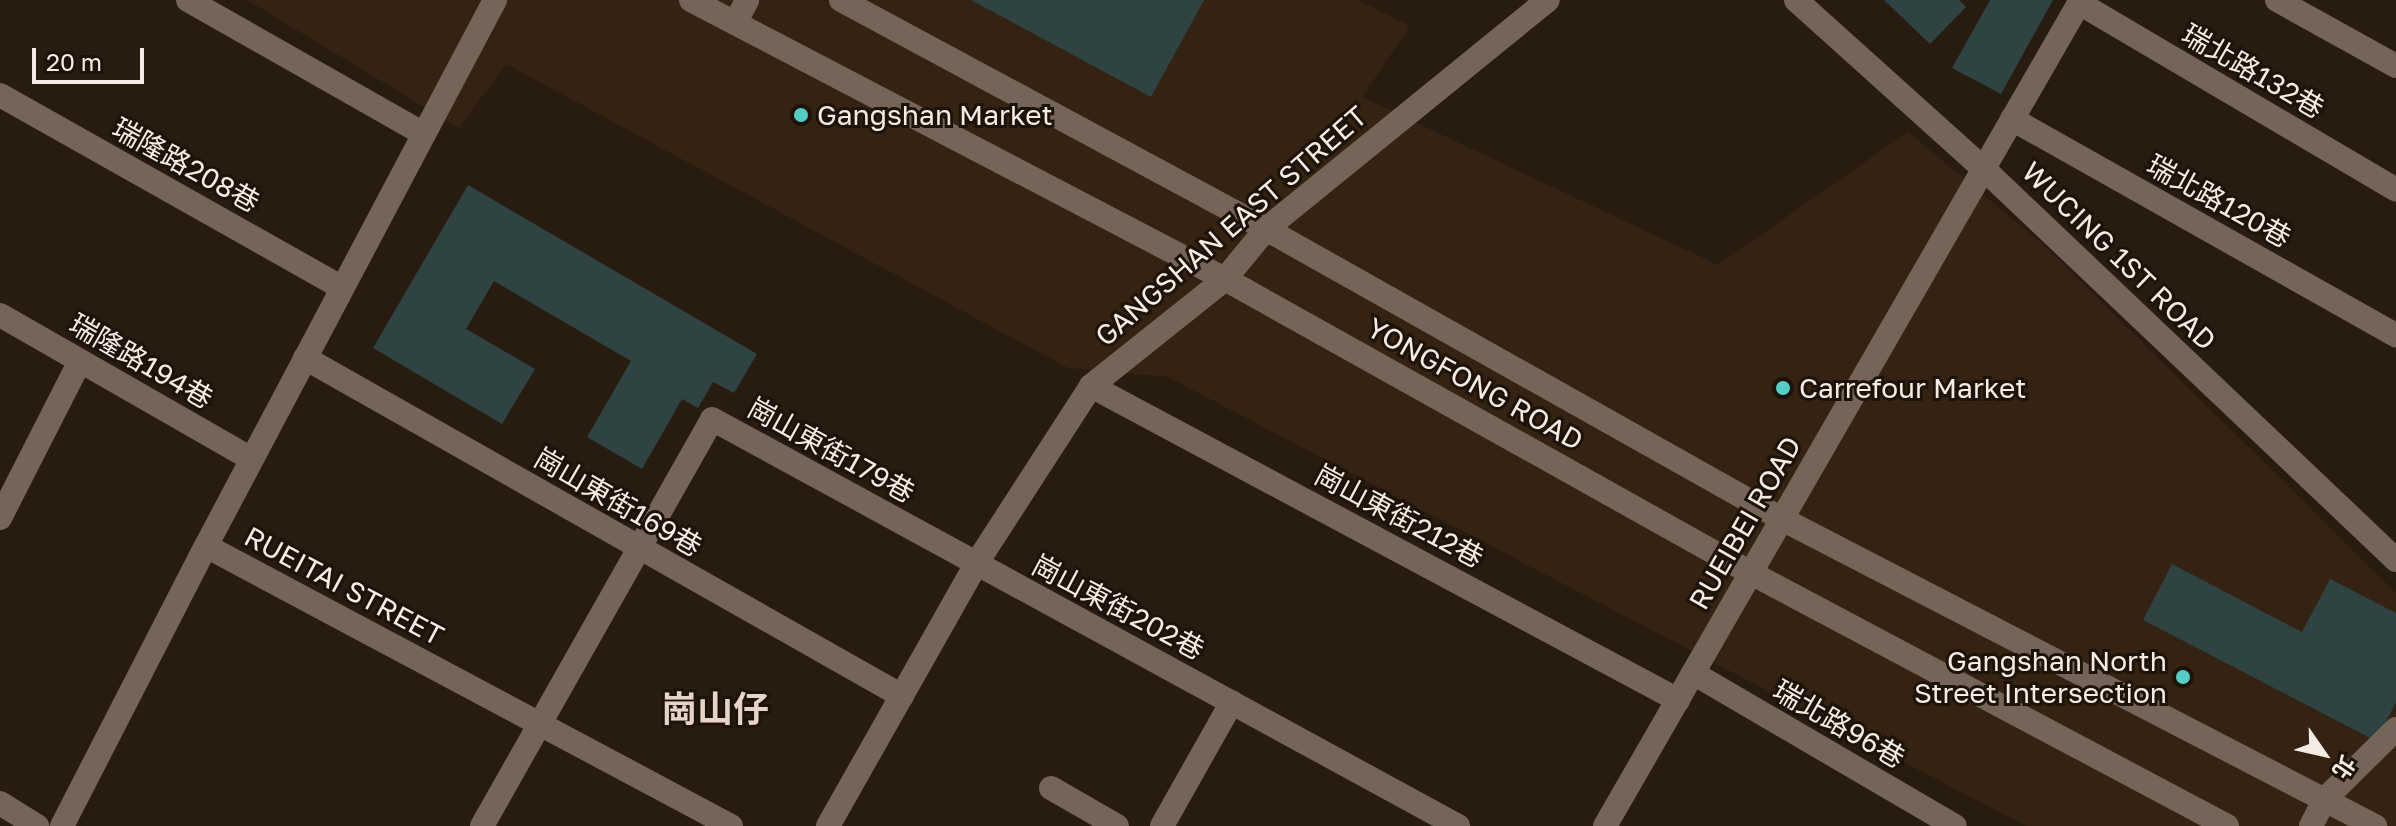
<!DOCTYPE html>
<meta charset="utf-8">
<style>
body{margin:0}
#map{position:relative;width:2396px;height:826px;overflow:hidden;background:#281c11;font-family:"Golos Text","Noto Sans TC",sans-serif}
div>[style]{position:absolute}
.built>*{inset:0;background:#342213}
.building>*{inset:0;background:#2e4342}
.street>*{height:24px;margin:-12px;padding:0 12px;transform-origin:12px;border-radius:12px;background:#746558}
.dots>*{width:22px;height:22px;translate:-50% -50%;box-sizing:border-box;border:4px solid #1e1308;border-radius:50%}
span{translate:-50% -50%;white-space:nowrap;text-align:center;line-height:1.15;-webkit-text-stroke:6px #1e1308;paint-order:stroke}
.street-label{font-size:28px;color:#f5ece5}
.poi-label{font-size:28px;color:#f5ece5}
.left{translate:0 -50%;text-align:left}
.right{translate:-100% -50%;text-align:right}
.district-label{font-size:36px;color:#e6d5c7;font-weight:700}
.north{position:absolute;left:2284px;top:714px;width:80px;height:80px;-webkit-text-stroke:6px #1e1308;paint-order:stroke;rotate:124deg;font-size:22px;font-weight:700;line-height:32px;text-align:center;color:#f5ece5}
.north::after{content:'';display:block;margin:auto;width:28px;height:36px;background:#f5ece5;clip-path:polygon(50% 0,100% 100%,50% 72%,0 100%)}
.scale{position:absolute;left:32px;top:48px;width:112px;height:36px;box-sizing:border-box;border:4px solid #f5ece5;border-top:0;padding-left:10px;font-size:24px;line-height:28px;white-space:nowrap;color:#f5ece5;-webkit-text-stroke:6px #1e1308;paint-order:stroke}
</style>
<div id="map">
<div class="built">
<i style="clip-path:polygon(247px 0,1358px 0,1410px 26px,1362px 97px,1718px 265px,1908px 132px,2047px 248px,2396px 593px,2396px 826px,2026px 826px,1168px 377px,1068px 368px,506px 64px,459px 128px)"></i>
</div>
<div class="building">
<i style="clip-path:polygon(971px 0,1204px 0,1151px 97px)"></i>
<i style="clip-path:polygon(1884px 0,1959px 0,1966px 7px,1930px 44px)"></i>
<i style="clip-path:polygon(1990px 0,2053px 0,2001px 94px,1952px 68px)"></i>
<i style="clip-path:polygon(468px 185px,757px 354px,734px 393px,713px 382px,698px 408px,682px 399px,642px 469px,587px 437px,631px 361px,494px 281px,466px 329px,535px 369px,502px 424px,373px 348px)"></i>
<i style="clip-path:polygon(2172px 564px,2302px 632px,2330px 579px,2396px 613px,2396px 702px,2376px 741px,2143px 620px)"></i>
</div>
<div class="street">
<i style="left:188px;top:0;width:271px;rotate:29.6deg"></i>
<i style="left:691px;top:0;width:602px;rotate:27.59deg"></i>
<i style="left:1225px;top:279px;width:603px;rotate:29.2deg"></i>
<i style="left:1751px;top:573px;width:539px;rotate:27.99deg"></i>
<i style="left:841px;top:0;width:483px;rotate:28.3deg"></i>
<i style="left:1266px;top:229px;width:592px;rotate:29.34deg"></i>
<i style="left:1782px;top:519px;width:668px;rotate:27.37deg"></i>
<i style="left:1796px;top:0;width:253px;rotate:42deg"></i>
<i style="left:1984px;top:169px;width:568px;rotate:43.5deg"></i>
<i style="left:2277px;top:0;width:136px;rotate:29deg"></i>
<i style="left:2079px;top:3px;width:368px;rotate:30.5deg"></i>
<i style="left:735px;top:23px;width:26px;rotate:-62deg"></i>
<i style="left:0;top:95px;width:393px;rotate:29.4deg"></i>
<i style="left:2012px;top:119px;width:441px;rotate:29.4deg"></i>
<i style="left:0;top:315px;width:289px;rotate:29.8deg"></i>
<i style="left:305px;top:358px;width:686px;rotate:29.52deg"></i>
<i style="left:1091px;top:386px;width:666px;rotate:28.14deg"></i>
<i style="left:0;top:518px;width:176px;rotate:-63deg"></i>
<i style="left:206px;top:546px;width:618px;rotate:-62.11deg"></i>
<i style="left:1693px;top:673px;width:303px;rotate:30.3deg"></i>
<i style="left:1051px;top:788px;width:76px;rotate:29.9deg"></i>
<i style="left:0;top:803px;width:44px;rotate:31.9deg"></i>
<i style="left:62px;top:826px;width:315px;rotate:-62.8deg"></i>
<i style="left:206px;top:546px;width:595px;rotate:28.07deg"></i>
<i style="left:482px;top:826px;width:467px;rotate:-60.5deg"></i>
<i style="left:712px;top:419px;width:850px;rotate:28.62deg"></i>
<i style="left:828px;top:826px;width:301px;rotate:-60.5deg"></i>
<i style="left:976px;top:564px;width:212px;rotate:-57.1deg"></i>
<i style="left:1091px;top:386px;width:171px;rotate:-38.6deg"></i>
<i style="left:1225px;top:279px;width:65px;rotate:-50.6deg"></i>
<i style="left:1266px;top:229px;width:363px;rotate:-39.1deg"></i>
<i style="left:1162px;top:826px;width:142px;rotate:-60.6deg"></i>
<i style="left:1605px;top:826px;width:953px;rotate:-60.05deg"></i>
<i style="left:2311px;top:826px;width:30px;rotate:-63deg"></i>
<i style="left:2325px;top:799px;width:100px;rotate:-44.6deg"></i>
</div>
<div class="dots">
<i style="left:801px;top:115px;background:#54cdc7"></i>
<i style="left:1783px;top:388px;background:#54cdc7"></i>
<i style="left:2183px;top:677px;background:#54cdc7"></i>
</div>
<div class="street-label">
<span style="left:2253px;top:71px;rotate:30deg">瑞北路132巷</span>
<span style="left:186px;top:165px;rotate:29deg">瑞隆路208巷</span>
<span style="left:2219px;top:201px;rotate:29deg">瑞北路120巷</span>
<span style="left:1231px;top:226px;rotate:-41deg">GANGSHAN EAST STREET</span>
<span style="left:2119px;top:256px;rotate:44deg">WUCING 1ST ROAD</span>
<span style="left:141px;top:361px;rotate:30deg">瑞隆路194巷</span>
<span style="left:1475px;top:384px;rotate:29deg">YONGFONG ROAD</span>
<span style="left:831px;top:450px;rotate:29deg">崗山東街179巷</span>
<span style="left:618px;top:502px;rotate:30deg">崗山東街169巷</span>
<span style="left:1399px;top:516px;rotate:28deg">崗山東街212巷</span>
<span style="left:1745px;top:523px;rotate:-60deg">RUEIBEI ROAD</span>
<span style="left:344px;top:586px;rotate:28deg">RUEITAI STREET</span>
<span style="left:1118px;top:607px;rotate:28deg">崗山東街202巷</span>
<span style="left:1839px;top:724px;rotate:30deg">瑞北路96巷</span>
</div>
<div class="poi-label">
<span class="left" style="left:817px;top:115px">Gangshan Market</span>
<span class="left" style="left:1799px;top:388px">Carrefour Market</span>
<span class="right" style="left:2167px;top:677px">Gangshan North<br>Street Intersection</span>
</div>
<div class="district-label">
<span style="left:715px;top:709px">崗山仔</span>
</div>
<div class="north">北</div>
<div class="scale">20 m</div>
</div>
